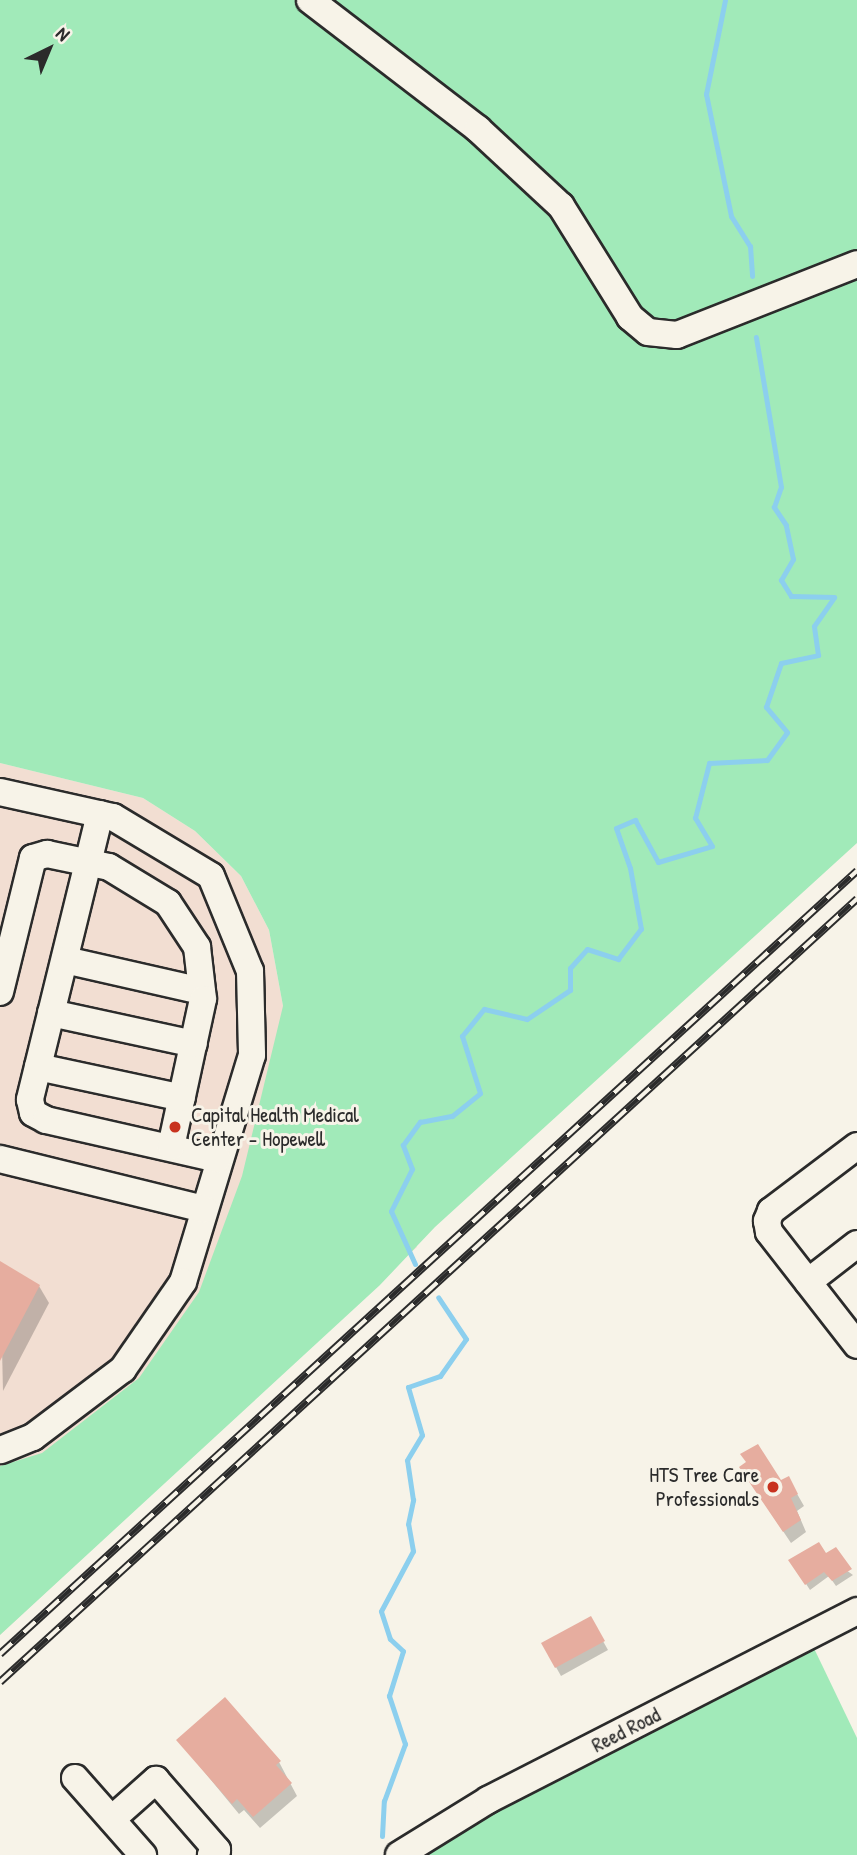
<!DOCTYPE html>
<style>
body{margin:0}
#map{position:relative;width:857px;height:1855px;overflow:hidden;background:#f7f3e8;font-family:"Patrick Hand",sans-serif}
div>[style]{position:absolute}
.built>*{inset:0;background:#f2ded2}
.green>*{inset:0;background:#a1eab9}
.shadow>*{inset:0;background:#0003}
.stream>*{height:5px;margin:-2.5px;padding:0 2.5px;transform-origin:2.5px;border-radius:2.5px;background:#8ccfee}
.building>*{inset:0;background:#e6ad9f}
.roads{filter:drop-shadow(2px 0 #2b2b2b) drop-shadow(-2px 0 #2b2b2b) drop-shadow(0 2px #2b2b2b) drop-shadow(0 -2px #2b2b2b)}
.minor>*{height:26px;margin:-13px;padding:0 13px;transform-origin:13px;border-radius:13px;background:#f7f3e8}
.rail>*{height:8px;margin-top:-4px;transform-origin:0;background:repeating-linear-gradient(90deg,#f7f3e8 0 16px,#2b2b2b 0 32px);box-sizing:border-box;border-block:2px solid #2b2b2b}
.dots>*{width:19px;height:19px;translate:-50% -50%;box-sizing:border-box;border:4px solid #f7f3e8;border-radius:50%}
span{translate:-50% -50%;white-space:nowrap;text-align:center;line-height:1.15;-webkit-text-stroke:6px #f7f3e8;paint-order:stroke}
.poi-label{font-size:21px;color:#2b2b2b}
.left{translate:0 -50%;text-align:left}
.right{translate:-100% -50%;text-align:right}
.street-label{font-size:21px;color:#2b2b2b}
.north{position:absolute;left:14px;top:14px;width:70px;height:70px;-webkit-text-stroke:5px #f7f3e8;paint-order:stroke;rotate:43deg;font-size:19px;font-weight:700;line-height:28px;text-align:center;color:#2b2b2b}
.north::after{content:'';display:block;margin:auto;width:24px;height:32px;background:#2b2b2b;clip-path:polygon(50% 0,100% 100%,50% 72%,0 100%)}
</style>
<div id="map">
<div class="built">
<i style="clip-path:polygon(0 763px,143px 798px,195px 831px,241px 876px,269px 930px,283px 1006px,417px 1247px,0 1635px)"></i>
</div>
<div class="green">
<i style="clip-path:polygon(0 0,857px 0,857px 843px,435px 1227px,380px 1285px,0 1635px,0 1466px,42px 1453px,139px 1378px,199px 1292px,242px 1176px,283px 1006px,269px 930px,241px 876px,195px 831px,143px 798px,0 763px)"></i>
<i style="clip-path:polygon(810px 1640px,857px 1738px,857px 1855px,396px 1855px)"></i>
</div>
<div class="shadow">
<i style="clip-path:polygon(0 1263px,39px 1286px,49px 1303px,3px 1391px)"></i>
<i style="clip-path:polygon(788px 1478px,804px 1506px,797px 1511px,806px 1532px,791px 1543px,748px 1479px,780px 1482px)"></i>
<i style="clip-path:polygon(825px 1555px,853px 1575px,836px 1586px,829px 1576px,810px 1590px,791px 1561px)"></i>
<i style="clip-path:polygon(590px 1618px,608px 1650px,561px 1676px,543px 1644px)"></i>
<i style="clip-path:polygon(178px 1740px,279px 1762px,297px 1796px,260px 1828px,244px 1810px,239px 1814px)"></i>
</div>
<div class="stream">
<i style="left:725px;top:0;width:96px;rotate:101.4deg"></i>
<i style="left:706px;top:94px;width:125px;rotate:78.4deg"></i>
<i style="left:731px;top:216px;width:36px;rotate:58deg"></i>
<i style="left:750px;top:246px;width:30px;rotate:86deg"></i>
<i style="left:415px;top:1264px;width:58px;rotate:-114.4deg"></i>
<i style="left:391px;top:1211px;width:47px;rotate:-63.4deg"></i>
<i style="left:412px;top:1169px;width:26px;rotate:-111deg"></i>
<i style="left:403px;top:1145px;width:29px;rotate:-54deg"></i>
<i style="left:420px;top:1122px;width:33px;rotate:-11deg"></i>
<i style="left:452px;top:1116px;width:36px;rotate:-39deg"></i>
<i style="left:480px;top:1093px;width:60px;rotate:-107.5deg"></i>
<i style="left:462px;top:1036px;width:35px;rotate:-51deg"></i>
<i style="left:484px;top:1009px;width:44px;rotate:13.1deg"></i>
<i style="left:527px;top:1019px;width:52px;rotate:-34deg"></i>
<i style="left:570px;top:990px;width:22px;rotate:-90deg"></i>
<i style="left:570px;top:968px;width:25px;rotate:-48deg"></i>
<i style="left:587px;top:949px;width:33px;rotate:18deg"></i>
<i style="left:618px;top:959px;width:38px;rotate:-53deg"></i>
<i style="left:641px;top:929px;width:62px;rotate:-100.2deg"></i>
<i style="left:630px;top:868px;width:42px;rotate:-109.3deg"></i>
<i style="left:616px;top:828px;width:21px;rotate:-23deg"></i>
<i style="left:635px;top:820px;width:48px;rotate:61.3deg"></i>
<i style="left:658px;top:862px;width:56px;rotate:-16.5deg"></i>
<i style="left:712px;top:846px;width:33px;rotate:-121deg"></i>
<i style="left:695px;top:818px;width:57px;rotate:-75.7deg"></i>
<i style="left:709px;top:763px;width:58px;rotate:-3deg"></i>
<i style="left:767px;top:760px;width:34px;rotate:-54deg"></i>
<i style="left:787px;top:732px;width:33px;rotate:-130deg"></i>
<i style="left:766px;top:707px;width:46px;rotate:-71.2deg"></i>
<i style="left:781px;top:663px;width:38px;rotate:-12deg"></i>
<i style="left:818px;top:655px;width:29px;rotate:-98deg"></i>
<i style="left:814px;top:626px;width:35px;rotate:-55deg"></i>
<i style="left:834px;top:597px;width:43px;rotate:-178.7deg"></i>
<i style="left:791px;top:596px;width:19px;rotate:-122deg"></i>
<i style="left:781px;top:580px;width:24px;rotate:-60deg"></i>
<i style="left:793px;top:559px;width:35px;rotate:-102deg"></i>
<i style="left:786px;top:525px;width:22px;rotate:-124deg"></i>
<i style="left:774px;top:507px;width:21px;rotate:-71deg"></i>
<i style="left:781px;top:487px;width:152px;rotate:-99.5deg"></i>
<i style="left:382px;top:1836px;width:35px;rotate:-87deg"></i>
<i style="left:384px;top:1801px;width:61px;rotate:-69.8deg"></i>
<i style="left:405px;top:1744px;width:51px;rotate:-108.4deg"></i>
<i style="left:389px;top:1696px;width:47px;rotate:-72.7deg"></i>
<i style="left:403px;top:1651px;width:18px;rotate:-137deg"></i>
<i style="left:390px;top:1639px;width:29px;rotate:-108deg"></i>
<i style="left:381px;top:1611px;width:68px;rotate:-61.9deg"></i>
<i style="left:413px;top:1551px;width:27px;rotate:-100deg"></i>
<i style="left:408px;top:1524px;width:25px;rotate:-78deg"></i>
<i style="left:413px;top:1500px;width:40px;rotate:-98.5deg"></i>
<i style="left:407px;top:1460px;width:29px;rotate:-59deg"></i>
<i style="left:422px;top:1435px;width:50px;rotate:-106.3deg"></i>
<i style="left:408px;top:1387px;width:34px;rotate:-19deg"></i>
<i style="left:440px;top:1376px;width:45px;rotate:-54.9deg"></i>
<i style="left:466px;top:1339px;width:50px;rotate:-123.7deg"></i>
</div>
<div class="building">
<i style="clip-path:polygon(0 1261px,40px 1285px,0 1361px)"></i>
<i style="clip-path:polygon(758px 1444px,781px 1480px,789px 1476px,798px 1494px,791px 1498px,801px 1520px,783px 1532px,739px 1467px,746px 1462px,740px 1454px)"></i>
<i style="clip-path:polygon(819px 1542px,826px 1553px,836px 1547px,852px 1569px,832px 1581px,824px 1572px,805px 1585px,788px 1560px)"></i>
<i style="clip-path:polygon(591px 1616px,605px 1641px,555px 1668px,541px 1643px)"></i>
<i style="clip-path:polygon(225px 1697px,281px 1761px,276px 1765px,292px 1783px,253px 1817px,237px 1799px,232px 1804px,176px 1740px)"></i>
</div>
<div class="roads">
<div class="minor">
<i style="left:310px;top:0;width:212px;rotate:37.5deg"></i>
<i style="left:478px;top:129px;width:113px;rotate:42.9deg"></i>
<i style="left:561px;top:206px;width:131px;rotate:58.1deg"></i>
<i style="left:630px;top:317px;width:23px;rotate:40deg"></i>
<i style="left:648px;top:332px;width:29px;rotate:6deg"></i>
<i style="left:677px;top:335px;width:193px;rotate:-21.5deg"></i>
<i style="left:0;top:792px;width:116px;rotate:12.5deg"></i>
<i style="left:113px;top:817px;width:114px;rotate:31deg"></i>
<i style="left:211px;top:876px;width:103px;rotate:67.7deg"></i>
<i style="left:250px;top:971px;width:84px;rotate:88.6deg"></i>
<i style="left:252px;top:1055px;width:237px;rotate:106.9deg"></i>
<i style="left:183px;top:1282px;width:106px;rotate:124.6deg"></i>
<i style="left:123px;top:1369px;width:113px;rotate:142.9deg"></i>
<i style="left:33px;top:1437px;width:35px;rotate:158deg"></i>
<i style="left:100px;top:814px;width:294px;rotate:103.8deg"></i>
<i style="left:30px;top:1100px;width:13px;rotate:77deg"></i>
<i style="left:33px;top:1113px;width:15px;rotate:28deg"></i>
<i style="left:46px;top:1120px;width:176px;rotate:12.8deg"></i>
<i style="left:65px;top:960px;width:140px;rotate:12.8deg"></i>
<i style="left:0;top:992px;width:138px;rotate:-76.2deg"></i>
<i style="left:33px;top:858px;width:15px;rotate:-16deg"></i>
<i style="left:47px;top:854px;width:63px;rotate:11.8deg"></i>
<i style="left:109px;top:867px;width:69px;rotate:31.4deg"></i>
<i style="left:168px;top:903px;width:53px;rotate:56.6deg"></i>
<i style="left:197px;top:947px;width:52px;rotate:83.4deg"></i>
<i style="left:203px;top:999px;width:151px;rotate:102.2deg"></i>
<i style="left:51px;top:1013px;width:146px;rotate:12.2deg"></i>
<i style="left:38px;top:1067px;width:147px;rotate:12.1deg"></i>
<i style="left:857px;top:1146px;width:108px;rotate:142.9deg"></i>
<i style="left:771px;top:1211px;width:11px;rotate:112deg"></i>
<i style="left:767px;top:1221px;width:11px;rotate:80deg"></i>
<i style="left:769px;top:1232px;width:143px;rotate:52.1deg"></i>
<i style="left:0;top:1159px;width:210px;rotate:13.8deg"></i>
<i style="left:808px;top:1282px;width:62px;rotate:-37.8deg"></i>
<i style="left:75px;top:1778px;width:103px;rotate:48.6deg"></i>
<i style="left:112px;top:1819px;width:59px;rotate:-41.6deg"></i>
<i style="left:156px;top:1780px;width:93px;rotate:48.9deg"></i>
<i style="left:217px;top:1850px;width:8px;rotate:140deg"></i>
<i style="left:399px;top:1855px;width:105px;rotate:-31.7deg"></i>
<i style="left:488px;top:1800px;width:415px;rotate:-27.1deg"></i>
</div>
</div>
<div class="rail">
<i style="left:0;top:1654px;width:1161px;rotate:-42.42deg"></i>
<i style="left:0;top:1682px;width:1161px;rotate:-42.42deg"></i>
</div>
<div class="dots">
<i style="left:175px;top:1127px;background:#c8321e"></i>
<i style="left:773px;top:1487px;background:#c8321e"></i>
</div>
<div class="poi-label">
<span class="left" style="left:191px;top:1127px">Capital Health Medical<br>Center - Hopewell</span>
<span class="right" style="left:759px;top:1487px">HTS Tree Care<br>Professionals</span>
</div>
<div class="street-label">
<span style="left:626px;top:1730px;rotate:-27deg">Reed Road</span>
</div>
<div class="north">N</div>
</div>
